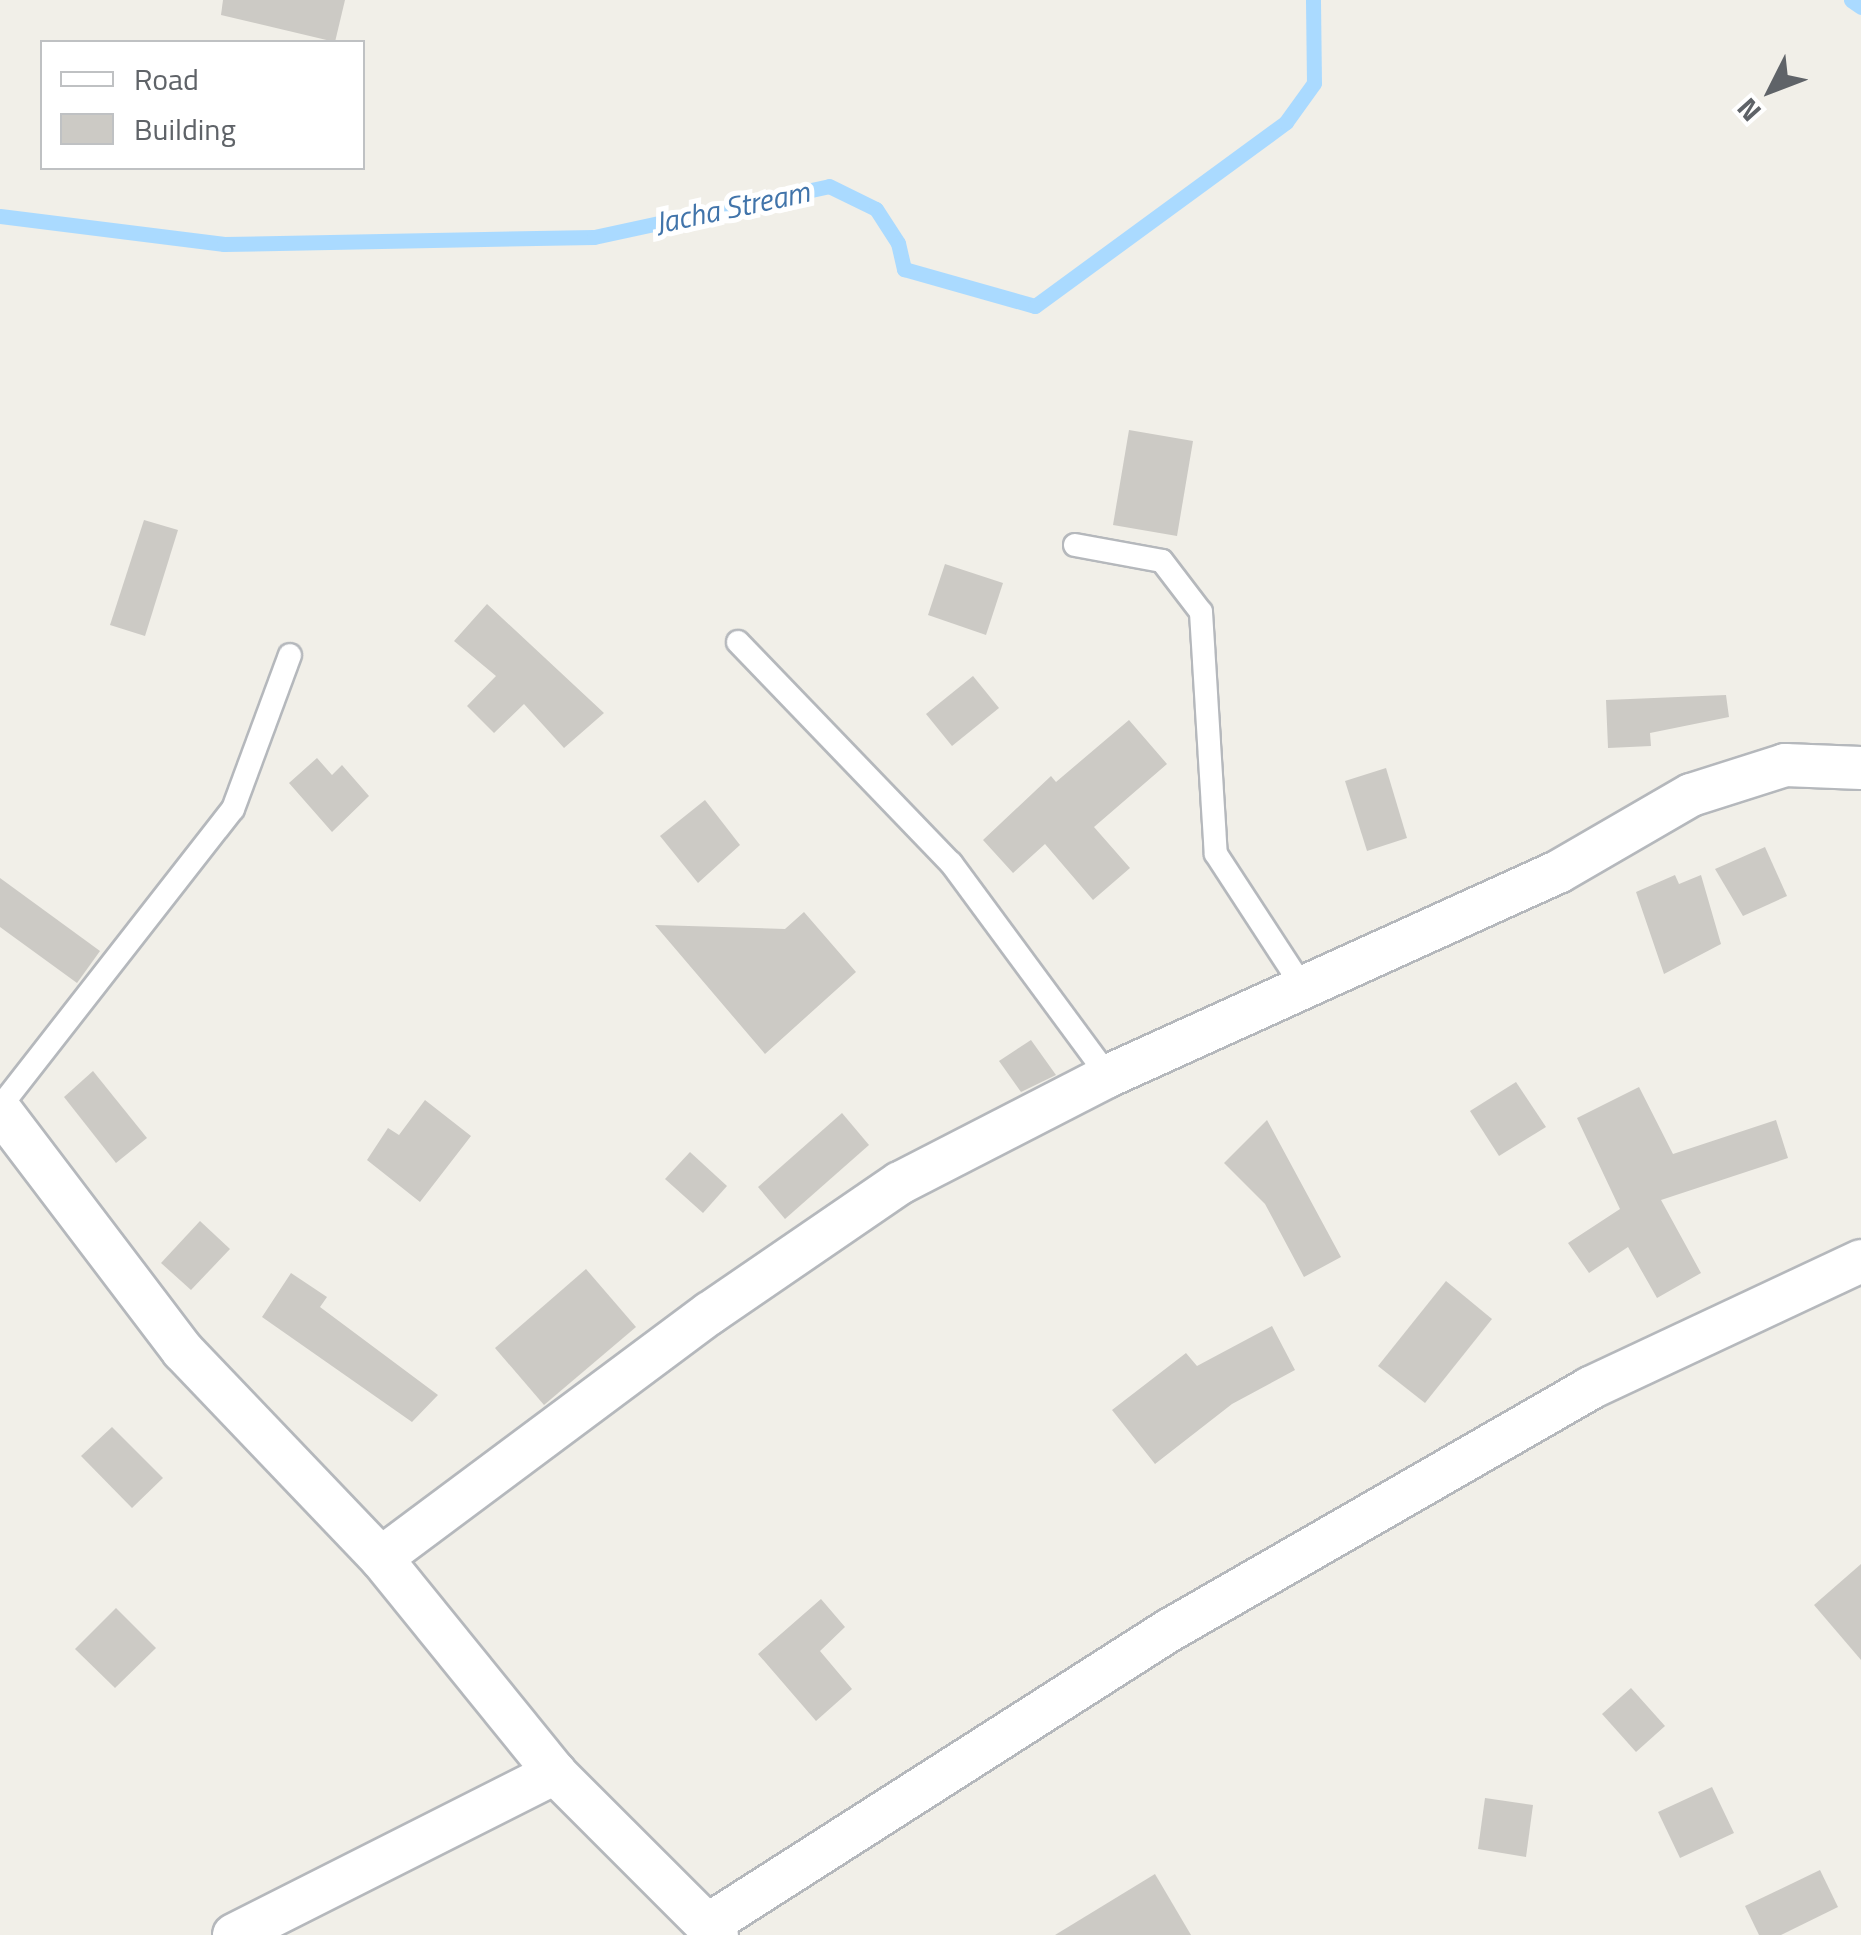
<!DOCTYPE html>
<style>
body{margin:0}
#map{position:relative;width:1861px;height:1935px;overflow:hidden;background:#f1efe8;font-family:"Titillium Web",sans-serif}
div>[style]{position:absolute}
.stream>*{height:15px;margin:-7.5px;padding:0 7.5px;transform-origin:7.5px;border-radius:7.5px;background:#aadaff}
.building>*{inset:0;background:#cccac5}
.roads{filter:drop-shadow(2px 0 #b5b8bc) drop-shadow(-2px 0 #b5b8bc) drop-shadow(0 2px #b5b8bc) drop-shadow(0 -2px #b5b8bc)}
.service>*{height:22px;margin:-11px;padding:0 11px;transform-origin:11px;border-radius:11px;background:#fff}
.minor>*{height:42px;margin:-21px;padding:0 21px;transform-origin:21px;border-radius:21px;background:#fff}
span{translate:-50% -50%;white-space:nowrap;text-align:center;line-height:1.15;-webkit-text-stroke:10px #fff;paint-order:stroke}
.water-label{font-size:30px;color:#4174aa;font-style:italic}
.legend{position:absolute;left:40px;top:40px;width:325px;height:130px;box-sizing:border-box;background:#fff;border:2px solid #bfc1c3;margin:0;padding:12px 18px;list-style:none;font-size:30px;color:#5f6368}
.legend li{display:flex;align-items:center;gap:20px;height:50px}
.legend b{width:50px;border:2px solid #bfc1c3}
.north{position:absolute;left:1721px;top:40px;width:100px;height:100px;-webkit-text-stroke:8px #fff;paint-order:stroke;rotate:228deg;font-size:28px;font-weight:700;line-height:40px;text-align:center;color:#5f6368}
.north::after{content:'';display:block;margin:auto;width:35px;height:45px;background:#5f6368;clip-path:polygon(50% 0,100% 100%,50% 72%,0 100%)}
</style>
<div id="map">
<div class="stream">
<i style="left:1851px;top:0;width:12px;rotate:35deg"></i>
<i style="left:0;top:216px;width:226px;rotate:7.1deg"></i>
<i style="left:224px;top:244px;width:370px;rotate:-1.1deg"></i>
<i style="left:594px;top:237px;width:240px;rotate:-12.2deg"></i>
<i style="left:829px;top:186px;width:52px;rotate:26.1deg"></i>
<i style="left:876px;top:209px;width:40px;rotate:57.1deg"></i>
<i style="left:898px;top:243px;width:27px;rotate:77deg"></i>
<i style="left:904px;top:269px;width:136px;rotate:15.8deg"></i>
<i style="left:1035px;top:306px;width:311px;rotate:-36.2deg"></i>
<i style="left:1286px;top:122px;width:48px;rotate:-54.3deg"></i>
<i style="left:1314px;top:83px;width:83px;rotate:-90.7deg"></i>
</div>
<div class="building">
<i style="clip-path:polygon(223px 0,345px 0,335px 42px,221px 15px)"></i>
<i style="clip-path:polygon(1129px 430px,1193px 441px,1177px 536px,1113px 525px)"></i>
<i style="clip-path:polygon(144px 520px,178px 530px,145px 636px,110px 625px)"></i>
<i style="clip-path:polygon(945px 564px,1003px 583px,986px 635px,928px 615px)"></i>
<i style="clip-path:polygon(487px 604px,604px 713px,564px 748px,524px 704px,494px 733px,467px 706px,496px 676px,454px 641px)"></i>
<i style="clip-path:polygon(973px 676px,999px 708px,952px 746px,926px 714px)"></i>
<i style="clip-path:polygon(1726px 695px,1729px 717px,1650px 733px,1651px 746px,1608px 748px,1606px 700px)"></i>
<i style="clip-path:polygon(1129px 720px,1167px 764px,1094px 827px,1130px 868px,1093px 900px,1045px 844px,1013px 873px,983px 840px,1051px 776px,1056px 782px)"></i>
<i style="clip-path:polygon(317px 758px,332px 775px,342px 765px,369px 796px,332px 832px,289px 783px)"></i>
<i style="clip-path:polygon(1386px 768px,1407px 838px,1367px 851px,1345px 781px)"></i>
<i style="clip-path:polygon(705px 800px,740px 845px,698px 883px,660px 836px)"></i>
<i style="clip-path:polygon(1765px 847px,1787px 896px,1743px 916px,1715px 869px)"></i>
<i style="clip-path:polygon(1675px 875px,1679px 884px,1701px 875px,1721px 944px,1664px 974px,1636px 892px)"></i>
<i style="clip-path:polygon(0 878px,100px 951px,77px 983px,0 927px)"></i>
<i style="clip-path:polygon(804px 912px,856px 972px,765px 1054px,655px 925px,785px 929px)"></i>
<i style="clip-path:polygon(1031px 1040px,1056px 1075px,1021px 1092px,999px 1061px)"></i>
<i style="clip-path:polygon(93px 1071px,147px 1138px,116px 1163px,64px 1097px)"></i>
<i style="clip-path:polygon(1516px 1082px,1546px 1127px,1499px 1156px,1470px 1111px)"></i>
<i style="clip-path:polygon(1639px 1087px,1673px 1154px,1776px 1120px,1788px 1158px,1661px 1200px,1701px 1273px,1657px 1298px,1628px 1247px,1589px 1273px,1568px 1243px,1620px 1209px,1577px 1118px)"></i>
<i style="clip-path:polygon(425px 1100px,471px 1136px,420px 1202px,367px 1160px,388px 1128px,399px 1135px)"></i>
<i style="clip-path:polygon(842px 1113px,869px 1145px,785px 1219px,758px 1187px)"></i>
<i style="clip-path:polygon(1267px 1120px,1341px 1257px,1304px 1277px,1265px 1204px,1224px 1163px)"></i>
<i style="clip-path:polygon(690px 1152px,727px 1186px,703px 1213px,665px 1179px)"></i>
<i style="clip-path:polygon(200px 1221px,230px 1249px,191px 1290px,161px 1263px)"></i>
<i style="clip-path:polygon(586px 1269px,636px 1327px,544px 1405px,495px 1348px)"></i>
<i style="clip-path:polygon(291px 1273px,327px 1297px,320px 1307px,438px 1395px,412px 1422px,262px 1317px)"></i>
<i style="clip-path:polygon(1446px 1281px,1492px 1319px,1425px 1403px,1378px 1366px)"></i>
<i style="clip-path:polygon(1272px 1326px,1295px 1370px,1232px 1404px,1155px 1464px,1112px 1410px,1186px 1353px,1197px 1366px)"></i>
<i style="clip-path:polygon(112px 1427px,163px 1478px,132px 1508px,81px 1456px)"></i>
<i style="clip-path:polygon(1861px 1564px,1861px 1660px,1814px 1605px)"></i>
<i style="clip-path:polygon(821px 1599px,845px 1627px,820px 1651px,852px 1689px,816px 1721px,758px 1654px)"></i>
<i style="clip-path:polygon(116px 1608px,156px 1648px,115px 1688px,75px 1649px)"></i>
<i style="clip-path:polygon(1631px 1688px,1665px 1726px,1636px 1752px,1602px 1714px)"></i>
<i style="clip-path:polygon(1712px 1787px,1734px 1833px,1680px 1858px,1658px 1812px)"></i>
<i style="clip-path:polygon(1485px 1798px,1533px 1805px,1526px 1857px,1478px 1849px)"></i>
<i style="clip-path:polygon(1820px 1870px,1838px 1907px,1781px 1935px,1759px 1935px,1745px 1906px)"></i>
<i style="clip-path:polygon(1155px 1874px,1191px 1935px,1055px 1935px)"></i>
</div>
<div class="roads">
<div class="service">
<i style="left:1075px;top:545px;width:88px;rotate:10.4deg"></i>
<i style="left:1162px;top:561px;width:64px;rotate:52.6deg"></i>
<i style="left:1201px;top:612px;width:242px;rotate:86.5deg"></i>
<i style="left:1216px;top:854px;width:158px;rotate:56.9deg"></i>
<i style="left:738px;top:642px;width:307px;rotate:46.1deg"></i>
<i style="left:951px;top:863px;width:265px;rotate:53.6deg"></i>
<i style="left:0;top:1107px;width:378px;rotate:-52deg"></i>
<i style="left:233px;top:809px;width:164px;rotate:-69.7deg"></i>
</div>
<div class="minor">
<i style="left:0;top:1110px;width:303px;rotate:52.8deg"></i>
<i style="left:183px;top:1351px;width:286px;rotate:46.3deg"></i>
<i style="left:381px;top:1558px;width:277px;rotate:51deg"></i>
<i style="left:555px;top:1773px;width:229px;rotate:45deg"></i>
<i style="left:381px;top:1558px;width:410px;rotate:-36.7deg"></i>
<i style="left:710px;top:1313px;width:230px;rotate:-34.4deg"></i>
<i style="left:900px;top:1183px;width:234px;rotate:-27.2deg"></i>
<i style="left:1108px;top:1076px;width:494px;rotate:-24.4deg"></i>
<i style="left:1558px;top:872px;width:154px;rotate:-30.1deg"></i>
<i style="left:1691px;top:795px;width:99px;rotate:-17.7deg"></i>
<i style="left:1785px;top:765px;width:76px;rotate:2.3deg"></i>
<i style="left:711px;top:1923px;width:542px;rotate:-32.58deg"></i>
<i style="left:1168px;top:1631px;width:487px;rotate:-29.9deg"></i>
<i style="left:1590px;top:1388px;width:299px;rotate:-25.1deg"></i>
<i style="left:234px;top:1935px;width:360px;rotate:-26.8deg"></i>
</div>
</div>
<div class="water-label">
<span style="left:732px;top:207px;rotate:-12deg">Jacha Stream</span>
</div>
<ul class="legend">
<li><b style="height:12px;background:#fff"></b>Road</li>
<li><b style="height:28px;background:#cccac5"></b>Building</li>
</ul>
<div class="north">N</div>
</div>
